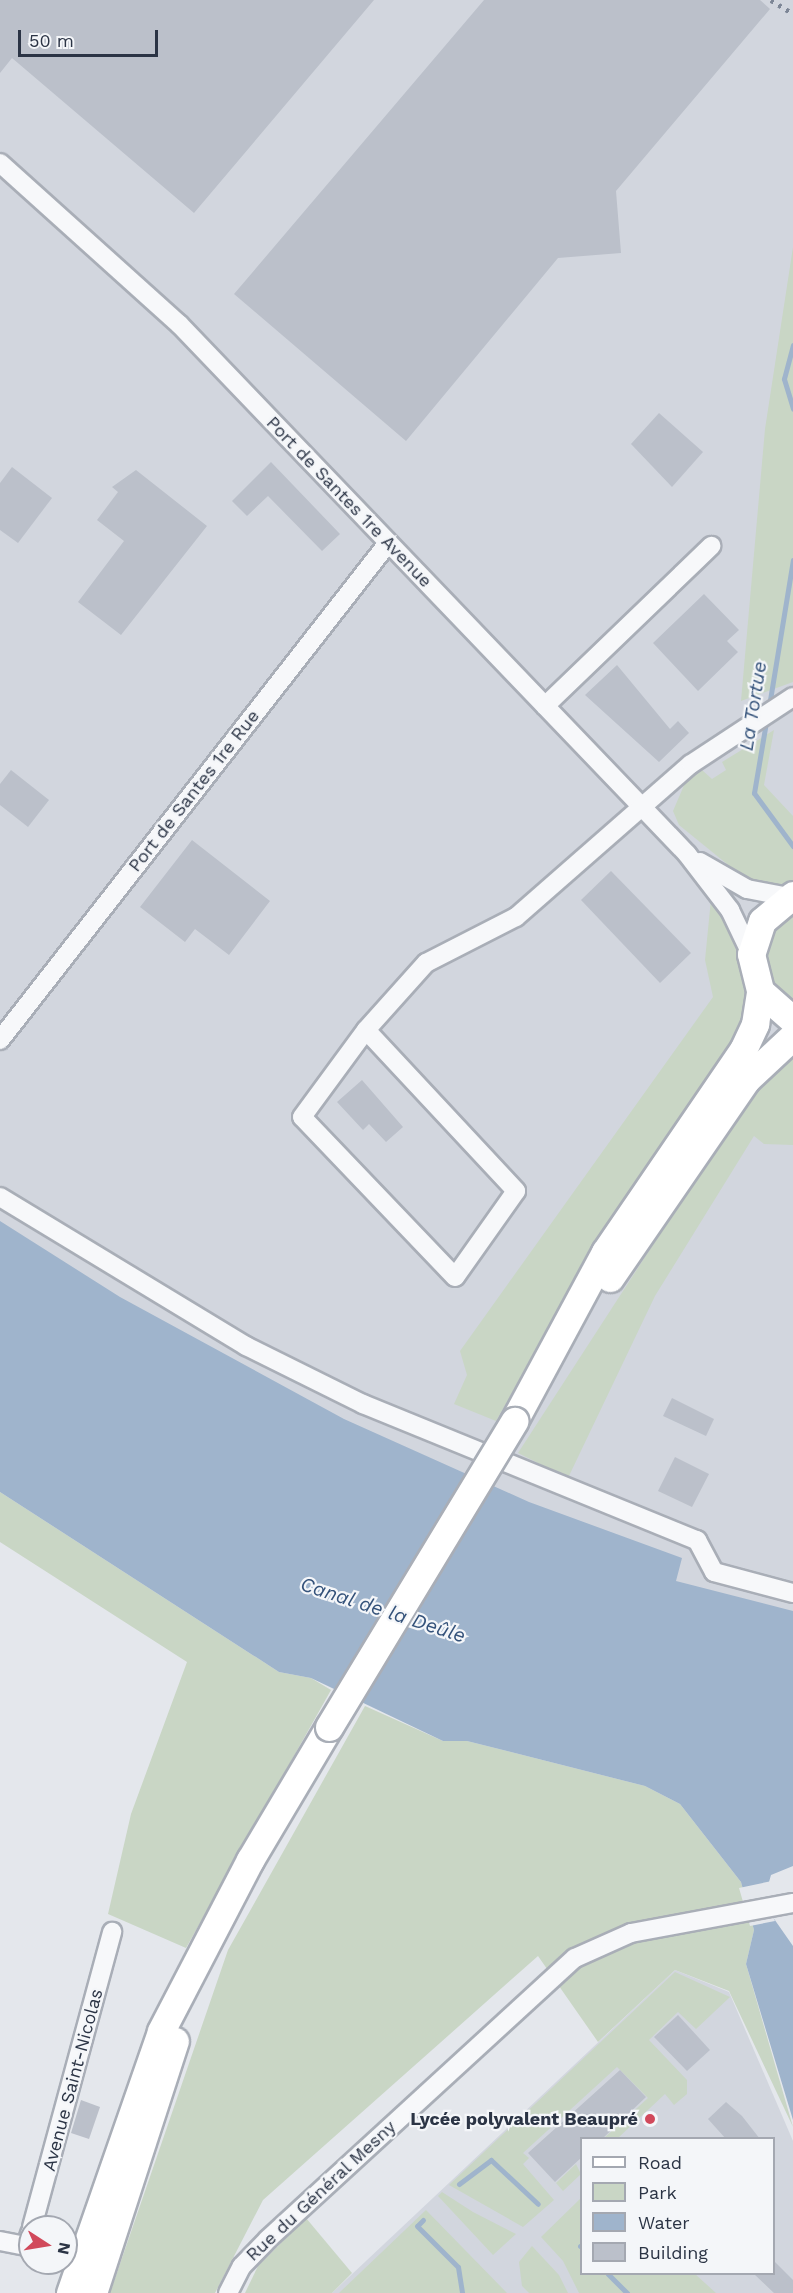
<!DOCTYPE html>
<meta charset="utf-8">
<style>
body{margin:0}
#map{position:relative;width:793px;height:2293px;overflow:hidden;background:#e4e7ec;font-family:"Work Sans",sans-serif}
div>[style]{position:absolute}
.built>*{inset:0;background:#d2d6de}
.green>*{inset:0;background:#c9d6c5}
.water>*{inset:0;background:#9fb4cc}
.pier>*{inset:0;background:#e4e7ec}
.stream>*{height:5px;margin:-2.5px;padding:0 2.5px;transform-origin:2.5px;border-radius:2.5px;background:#9fb4cc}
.building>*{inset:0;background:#bbc0ca}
.roads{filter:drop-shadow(2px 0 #a9aeb7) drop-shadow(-2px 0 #a9aeb7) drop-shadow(0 2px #a9aeb7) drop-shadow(0 -2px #a9aeb7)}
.street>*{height:18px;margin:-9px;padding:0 9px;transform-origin:9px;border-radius:9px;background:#f7f8fa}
.secondary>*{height:27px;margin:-13.5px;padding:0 13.5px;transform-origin:13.5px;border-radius:13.5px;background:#fff}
.rail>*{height:4.5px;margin-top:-2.25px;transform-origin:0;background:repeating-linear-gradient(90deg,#7d8696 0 3px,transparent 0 9px)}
.bridges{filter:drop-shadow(2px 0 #a9aeb7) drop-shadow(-2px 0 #a9aeb7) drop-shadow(0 2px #a9aeb7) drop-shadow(0 -2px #a9aeb7)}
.secondary-bridge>*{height:27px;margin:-13.5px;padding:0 13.5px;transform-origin:13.5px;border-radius:13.5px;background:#fff}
.dots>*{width:16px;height:16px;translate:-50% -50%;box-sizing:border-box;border:3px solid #f4f6f9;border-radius:50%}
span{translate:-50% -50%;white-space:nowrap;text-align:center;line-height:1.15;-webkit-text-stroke:4.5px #f4f6f9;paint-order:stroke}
.street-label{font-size:18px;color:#2b3445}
.poi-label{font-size:18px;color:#2b3445;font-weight:700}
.right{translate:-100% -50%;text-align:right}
.water-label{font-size:20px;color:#34527a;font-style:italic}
.legend{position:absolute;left:580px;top:2137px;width:195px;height:138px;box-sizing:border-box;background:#f4f6f9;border:2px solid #a4a8b1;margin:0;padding:8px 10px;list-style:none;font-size:18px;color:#2b3445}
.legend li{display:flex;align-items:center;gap:12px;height:30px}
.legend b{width:30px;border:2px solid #a4a8b1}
.north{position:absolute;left:18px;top:2215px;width:60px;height:60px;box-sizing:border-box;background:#f4f6f9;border:2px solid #a4a8b1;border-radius:50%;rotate:102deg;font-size:16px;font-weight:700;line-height:24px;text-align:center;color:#2b3445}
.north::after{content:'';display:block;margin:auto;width:21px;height:27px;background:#d1495b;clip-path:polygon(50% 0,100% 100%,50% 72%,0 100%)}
.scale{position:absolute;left:18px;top:30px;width:140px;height:27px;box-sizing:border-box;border:3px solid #2b3445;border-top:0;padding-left:8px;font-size:18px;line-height:21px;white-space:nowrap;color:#2b3445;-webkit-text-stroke:4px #f4f6f9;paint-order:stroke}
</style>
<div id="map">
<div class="built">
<i style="clip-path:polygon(0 0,793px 0,793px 1840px,445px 1474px,0 1252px)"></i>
<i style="clip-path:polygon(evenodd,675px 1970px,729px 1992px,793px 2141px,793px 2293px,332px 2293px,675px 1970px,582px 2138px,774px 2138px,774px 2274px,582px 2274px,582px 2138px)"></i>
</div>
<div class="green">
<i style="clip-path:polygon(793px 247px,793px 682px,741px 701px,765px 429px)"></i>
<i style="clip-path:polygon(774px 730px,764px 785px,793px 816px,793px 883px,781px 886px,743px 877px,679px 825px,673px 811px,685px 783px,702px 770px,712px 779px,726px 770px,722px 762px)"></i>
<i style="clip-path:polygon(711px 899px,740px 943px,749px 1014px,736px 1041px,624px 1198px,496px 1421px,454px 1404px,467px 1375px,460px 1351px,713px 997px,705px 960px)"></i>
<i style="clip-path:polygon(793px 909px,793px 1006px,771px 986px,763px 957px,771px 929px)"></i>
<i style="clip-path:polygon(793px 1044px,793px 1145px,764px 1144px,754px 1136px,655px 1296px,568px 1478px,518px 1453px,750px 1095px)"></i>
<i style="clip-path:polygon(0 1492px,279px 1672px,311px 1678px,331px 1690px,186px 1948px,108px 1914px,131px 1814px,187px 1662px,0 1542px)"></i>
<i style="clip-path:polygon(365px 1706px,443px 1741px,467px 1741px,645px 1786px,680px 1804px,741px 1882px,754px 1930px,746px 1964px,793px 2127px,729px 1991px,675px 1970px,598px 2042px,538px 1956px,263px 2200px,215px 2293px,110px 2293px,228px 1950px)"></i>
<i style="clip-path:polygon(675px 1972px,730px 1997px,696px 2029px,678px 2012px,649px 2040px,687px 2080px,687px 2094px,674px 2105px,665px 2094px,618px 2138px,604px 2138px,648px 2098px,617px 2067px,523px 2153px,529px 2158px,523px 2164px,554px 2200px,523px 2227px,449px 2185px)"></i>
<i style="clip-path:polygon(576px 2164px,581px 2174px,563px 2191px,556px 2183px)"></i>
<i style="clip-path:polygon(442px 2192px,473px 2212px,516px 2234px,493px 2255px,438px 2196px)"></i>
<i style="clip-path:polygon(581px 2198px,582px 2274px,695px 2274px,716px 2293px,579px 2293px,563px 2261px,541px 2237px)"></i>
<i style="clip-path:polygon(426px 2210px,507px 2293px,339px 2293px)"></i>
<i style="clip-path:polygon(306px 2218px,352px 2273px,332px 2293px,245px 2293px,258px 2266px)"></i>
<i style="clip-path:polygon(532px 2246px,559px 2275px,568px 2293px,529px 2293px,522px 2286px,519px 2262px)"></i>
</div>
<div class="water">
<i style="clip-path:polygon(0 1221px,120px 1297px,344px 1419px,529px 1502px,682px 1558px,676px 1581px,793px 1611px,793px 1866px,771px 1875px,763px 1903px,793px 1946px,793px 2120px,746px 1964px,754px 1930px,741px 1882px,680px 1804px,645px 1786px,467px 1741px,443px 1741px,311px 1678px,279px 1672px,0 1492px)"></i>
</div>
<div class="pier">
<i style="clip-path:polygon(772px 1881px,766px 1903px,775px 1921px,750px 1926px,739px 1888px)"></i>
</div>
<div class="stream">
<i style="left:793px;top:345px;width:35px;rotate:105deg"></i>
<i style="left:784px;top:379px;width:31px;rotate:73deg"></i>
<i style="left:769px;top:706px;width:148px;rotate:-80.7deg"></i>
<i style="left:766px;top:722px;width:72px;rotate:99.6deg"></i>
<i style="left:754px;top:793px;width:66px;rotate:53.7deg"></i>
<i style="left:459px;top:2184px;width:40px;rotate:-37deg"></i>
<i style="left:491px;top:2160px;width:64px;rotate:43.1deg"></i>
<i style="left:423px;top:2220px;width:8px;rotate:135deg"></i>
<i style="left:417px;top:2226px;width:58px;rotate:45deg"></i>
<i style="left:458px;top:2267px;width:26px;rotate:81deg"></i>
<i style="left:580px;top:2246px;width:2px;rotate:27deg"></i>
<i style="left:608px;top:2274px;width:27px;rotate:45deg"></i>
</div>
<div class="building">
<i style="clip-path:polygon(0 0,374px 0,194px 213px,12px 58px,0 73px)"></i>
<i style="clip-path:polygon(484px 0,760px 0,770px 9px,616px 191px,621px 253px,558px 258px,406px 441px,234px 294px)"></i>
<i style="clip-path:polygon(659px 413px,703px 452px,672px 487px,631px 444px)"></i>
<i style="clip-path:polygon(271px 462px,340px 534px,322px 551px,268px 496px,247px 516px,232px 501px)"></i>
<i style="clip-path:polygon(12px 467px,52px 498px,18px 543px,0 530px,0 483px)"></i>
<i style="clip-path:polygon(136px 470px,207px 526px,121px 635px,78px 602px,124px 541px,97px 520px,118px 492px,112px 487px)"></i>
<i style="clip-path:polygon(704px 594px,739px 630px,727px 641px,738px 652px,698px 691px,653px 643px)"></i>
<i style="clip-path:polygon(617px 665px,670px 729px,678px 721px,689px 733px,659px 762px,585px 695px)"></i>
<i style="clip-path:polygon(11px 770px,49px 800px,28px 827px,0 805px,0 784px)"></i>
<i style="clip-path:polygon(192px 840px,270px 901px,229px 955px,195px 929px,185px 942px,140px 907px)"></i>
<i style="clip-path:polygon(611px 871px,691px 953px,660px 983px,581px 900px)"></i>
<i style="clip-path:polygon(362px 1080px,403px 1127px,386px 1142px,369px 1124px,363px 1130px,337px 1102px)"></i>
<i style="clip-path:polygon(672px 1398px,714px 1419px,706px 1436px,663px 1416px)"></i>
<i style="clip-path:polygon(675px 1457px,709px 1474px,692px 1507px,658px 1491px)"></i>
<i style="clip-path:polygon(678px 2015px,710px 2050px,687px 2071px,654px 2037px)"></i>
<i style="clip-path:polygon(620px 2070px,646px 2097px,602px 2139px,582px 2139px,582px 2157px,555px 2182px,528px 2153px)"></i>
<i style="clip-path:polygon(81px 2100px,100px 2107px,89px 2139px,71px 2133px)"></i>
<i style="clip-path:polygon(726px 2102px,742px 2116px,760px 2139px,726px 2139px,708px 2119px)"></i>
<i style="clip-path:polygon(774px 2261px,793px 2280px,793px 2293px,774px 2293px,754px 2274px,774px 2274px)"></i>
</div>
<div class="roads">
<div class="street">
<i style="left:0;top:163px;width:241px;rotate:42deg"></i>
<i style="left:179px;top:324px;width:734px;rotate:46.21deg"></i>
<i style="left:687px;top:854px;width:71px;rotate:52.5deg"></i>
<i style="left:730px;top:910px;width:49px;rotate:64.5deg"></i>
<i style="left:545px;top:706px;width:231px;rotate:-43.9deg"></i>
<i style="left:700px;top:862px;width:54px;rotate:29.9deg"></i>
<i style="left:747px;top:889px;width:43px;rotate:10.8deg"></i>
<i style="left:366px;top:1030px;width:220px;rotate:47deg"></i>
<i style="left:516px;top:1191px;width:105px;rotate:125.3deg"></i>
<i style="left:455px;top:1277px;width:221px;rotate:-133.7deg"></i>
<i style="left:302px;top:1117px;width:108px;rotate:-53.7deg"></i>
<i style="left:366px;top:1030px;width:90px;rotate:-48.2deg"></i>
<i style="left:426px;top:963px;width:101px;rotate:-27.1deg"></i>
<i style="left:516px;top:917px;width:232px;rotate:-41.2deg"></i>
<i style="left:691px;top:764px;width:122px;rotate:-33.3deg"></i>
<i style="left:0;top:1040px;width:631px;rotate:-52.02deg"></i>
<i style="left:0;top:1197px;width:288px;rotate:31.2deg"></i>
<i style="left:246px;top:1346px;width:131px;rotate:26.4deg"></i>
<i style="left:363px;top:1404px;width:361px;rotate:22.2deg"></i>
<i style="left:697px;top:1540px;width:36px;rotate:62deg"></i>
<i style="left:714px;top:1572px;width:82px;rotate:14.9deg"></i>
<i style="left:32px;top:2227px;width:306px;rotate:-74.8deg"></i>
<i style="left:0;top:2241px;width:26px;rotate:11deg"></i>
<i style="left:26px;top:2246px;width:13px;rotate:-72deg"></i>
<i style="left:228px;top:2293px;width:30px;rotate:-63deg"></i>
<i style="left:242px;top:2266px;width:37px;rotate:-46deg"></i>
<i style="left:268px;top:2239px;width:416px;rotate:-42.5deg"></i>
<i style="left:575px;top:1958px;width:61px;rotate:-24.1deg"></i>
<i style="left:631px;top:1933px;width:165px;rotate:-10.5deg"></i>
</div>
<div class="secondary">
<i style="left:793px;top:895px;width:40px;rotate:140deg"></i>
<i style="left:762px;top:921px;width:35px;rotate:108deg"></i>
<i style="left:751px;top:954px;width:38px;rotate:76deg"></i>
<i style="left:760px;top:991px;width:44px;rotate:41.3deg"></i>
<i style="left:610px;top:1278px;width:240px;rotate:-55.5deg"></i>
<i style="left:746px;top:1080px;width:64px;rotate:-43.1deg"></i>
<i style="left:514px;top:1421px;width:192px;rotate:-61.7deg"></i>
<i style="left:605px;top:1252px;width:245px;rotate:-55.7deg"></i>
<i style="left:743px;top:1050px;width:29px;rotate:-65deg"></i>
<i style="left:755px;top:1024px;width:33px;rotate:-81deg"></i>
<i style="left:70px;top:2293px;width:277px;rotate:-70.8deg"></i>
<i style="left:161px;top:2031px;width:193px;rotate:-62.5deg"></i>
<i style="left:250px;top:1860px;width:155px;rotate:-59.3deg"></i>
<i style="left:93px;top:2293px;width:265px;rotate:-72deg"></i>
</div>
</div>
<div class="rail">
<i style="left:771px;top:0;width:26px;rotate:32deg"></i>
</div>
<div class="bridges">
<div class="secondary-bridge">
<i style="left:329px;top:1727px;width:358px;rotate:-58.8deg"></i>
</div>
</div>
<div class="dots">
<i style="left:650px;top:2119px;background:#d1495b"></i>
</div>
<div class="street-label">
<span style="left:349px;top:502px;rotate:46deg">Port de Santes 1re Avenue</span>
<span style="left:194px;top:791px;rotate:-52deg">Port de Santes 1re Rue</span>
<span style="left:73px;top:2080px;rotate:-75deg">Avenue Saint-Nicolas</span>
<span style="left:321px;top:2191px;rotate:-43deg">Rue du Général Mesny</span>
</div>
<div class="poi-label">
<span class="right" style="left:638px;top:2119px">Lycée polyvalent Beaupré</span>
</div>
<div class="water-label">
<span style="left:753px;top:706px;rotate:-81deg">La Tortue</span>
<span style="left:383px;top:1610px;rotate:18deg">Canal de la Deûle</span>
</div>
<ul class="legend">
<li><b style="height:8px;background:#fff"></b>Road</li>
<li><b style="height:16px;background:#c9d6c5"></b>Park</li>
<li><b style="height:16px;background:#9fb4cc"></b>Water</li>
<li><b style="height:16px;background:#bbc0ca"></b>Building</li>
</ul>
<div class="north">N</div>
<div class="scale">50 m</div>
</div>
